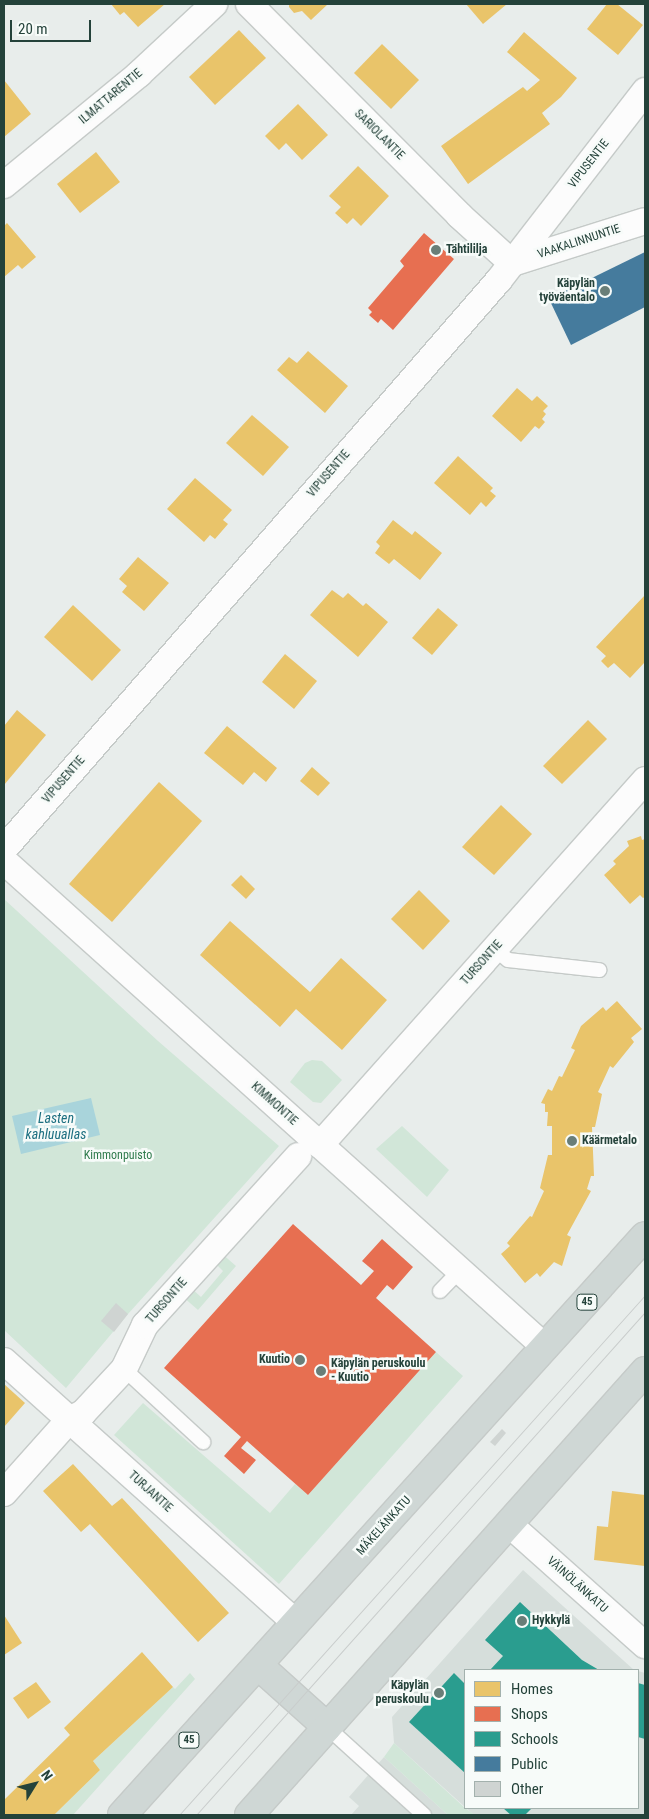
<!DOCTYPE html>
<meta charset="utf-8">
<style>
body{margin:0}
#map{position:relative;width:649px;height:1819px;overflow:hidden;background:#e8edeb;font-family:"Roboto Condensed",sans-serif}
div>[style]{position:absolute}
.built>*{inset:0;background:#d6dedb}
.green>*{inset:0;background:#d1e6d8}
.water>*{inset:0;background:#a9d4db}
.homes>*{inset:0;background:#e9c46a}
.shops>*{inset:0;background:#e76f51}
.schools>*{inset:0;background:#2a9d8f}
.public>*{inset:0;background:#457b9d}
.building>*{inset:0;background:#cfd4d2}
.roads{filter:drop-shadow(1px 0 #c5cac8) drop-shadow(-1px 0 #c5cac8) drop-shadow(0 1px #c5cac8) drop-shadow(0 -1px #c5cac8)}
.service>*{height:14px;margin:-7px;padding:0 7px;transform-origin:7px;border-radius:7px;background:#fcfcfc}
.minor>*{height:26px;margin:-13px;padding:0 13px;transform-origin:13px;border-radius:13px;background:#fcfcfc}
.primary>*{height:28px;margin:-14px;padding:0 14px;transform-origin:14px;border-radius:14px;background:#cfd7d5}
.tram>*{height:1px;margin:-0.5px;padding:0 0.5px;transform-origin:0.5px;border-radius:0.5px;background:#c9cdcc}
.dots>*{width:14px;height:14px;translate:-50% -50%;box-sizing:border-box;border:2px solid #f7fbf9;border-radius:50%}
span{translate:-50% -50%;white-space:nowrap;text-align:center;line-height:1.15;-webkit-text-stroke:5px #f7fbf9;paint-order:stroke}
.shield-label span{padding:1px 4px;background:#f7fbf9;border:1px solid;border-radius:4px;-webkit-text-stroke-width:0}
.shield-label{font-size:11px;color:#24423a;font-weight:700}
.street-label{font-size:12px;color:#24423a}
.poi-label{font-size:12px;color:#24423a;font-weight:700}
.left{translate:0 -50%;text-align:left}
.right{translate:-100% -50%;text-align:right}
.park-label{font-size:12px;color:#2d7a4b}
.water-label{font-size:14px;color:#1c6f80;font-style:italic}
.frame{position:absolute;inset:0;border:5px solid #24423a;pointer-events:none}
.legend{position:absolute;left:464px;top:1669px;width:175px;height:140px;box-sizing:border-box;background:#f7fbf9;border:1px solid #a3b1ad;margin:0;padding:6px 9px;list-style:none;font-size:15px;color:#24423a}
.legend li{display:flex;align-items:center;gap:10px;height:25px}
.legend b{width:25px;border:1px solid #a3b1ad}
.north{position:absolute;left:10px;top:1759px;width:50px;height:50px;-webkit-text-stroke:4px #f7fbf9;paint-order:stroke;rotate:54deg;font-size:14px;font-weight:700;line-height:20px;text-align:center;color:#24423a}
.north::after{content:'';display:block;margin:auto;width:18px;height:22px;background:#24423a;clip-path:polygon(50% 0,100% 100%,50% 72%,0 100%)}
.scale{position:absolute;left:10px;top:20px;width:81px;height:22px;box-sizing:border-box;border:2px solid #24423a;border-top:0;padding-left:6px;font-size:15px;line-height:18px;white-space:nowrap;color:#24423a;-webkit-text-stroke:4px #f7fbf9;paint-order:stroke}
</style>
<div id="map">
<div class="built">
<i style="clip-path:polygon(523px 1570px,634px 1670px,465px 1670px,465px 1807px,394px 1743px,392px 1717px)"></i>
<i style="clip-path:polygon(638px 1671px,645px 1673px,645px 1815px,474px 1815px,466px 1808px,638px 1808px)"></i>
<i style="clip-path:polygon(384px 1757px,448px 1815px,351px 1815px,359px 1806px,349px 1797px)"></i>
</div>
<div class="green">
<i style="clip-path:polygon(4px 899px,158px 1041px,279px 1146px,128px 1314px,66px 1388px,4px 1330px)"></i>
<i style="clip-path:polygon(312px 1060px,322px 1061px,342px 1080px,321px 1103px,313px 1102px,290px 1082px,305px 1063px)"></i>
<i style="clip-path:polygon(402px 1126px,449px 1170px,427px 1197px,376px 1149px)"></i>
<i style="clip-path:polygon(220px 1252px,236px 1266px,198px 1310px,182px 1296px,190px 1287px,201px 1297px,223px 1271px,212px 1260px)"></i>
<i style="clip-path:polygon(436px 1352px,463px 1376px,279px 1584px,114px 1435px,143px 1403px,270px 1513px,295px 1484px,308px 1495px)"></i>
<i style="clip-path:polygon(190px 1673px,195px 1679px,73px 1815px,54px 1815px,100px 1770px,93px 1761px,173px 1687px,175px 1689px)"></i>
<i style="clip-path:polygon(394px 1743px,465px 1808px,475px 1815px,448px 1815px,384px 1757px)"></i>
</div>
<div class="water">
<i style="clip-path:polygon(91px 1098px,100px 1135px,21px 1154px,12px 1116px)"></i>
</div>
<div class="homes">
<i style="clip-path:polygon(111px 4px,165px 4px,138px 27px,124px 12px,120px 15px)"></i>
<i style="clip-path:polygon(289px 4px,328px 4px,311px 20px,302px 11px,294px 13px,289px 7px)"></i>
<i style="clip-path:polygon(466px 4px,507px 4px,483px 24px)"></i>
<i style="clip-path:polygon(607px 4px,617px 4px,643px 25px,618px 55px,587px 29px)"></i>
<i style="clip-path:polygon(239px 30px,266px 58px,215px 105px,189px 77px)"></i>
<i style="clip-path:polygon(524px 32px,577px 78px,561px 97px,542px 113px,550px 124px,468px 184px,441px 146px,523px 87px,527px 91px,540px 80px,507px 52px)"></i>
<i style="clip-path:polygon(382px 44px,419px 80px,391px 109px,354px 73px)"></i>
<i style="clip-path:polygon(4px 80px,31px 114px,4px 137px)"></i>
<i style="clip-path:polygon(298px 104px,328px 135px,302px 160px,286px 143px,279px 150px,265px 136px)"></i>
<i style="clip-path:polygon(96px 152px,120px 182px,80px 213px,57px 184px)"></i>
<i style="clip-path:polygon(358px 166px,389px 196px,361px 226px,353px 218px,347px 224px,335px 213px,341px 207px,329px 196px)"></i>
<i style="clip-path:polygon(7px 223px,36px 257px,22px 269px,18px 265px,4px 277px,4px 226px)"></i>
<i style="clip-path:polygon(308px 351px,348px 386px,325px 413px,277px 370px,289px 357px,297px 363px)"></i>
<i style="clip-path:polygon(517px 388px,532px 401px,537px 396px,548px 406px,543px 411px,546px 414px,542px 419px,545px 422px,539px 429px,535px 426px,521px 442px,492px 416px)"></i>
<i style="clip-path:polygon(252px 415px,289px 447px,263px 476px,226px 443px)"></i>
<i style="clip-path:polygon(458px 456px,493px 488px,490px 491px,496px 496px,486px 507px,481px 502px,470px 515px,434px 483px)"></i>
<i style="clip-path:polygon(195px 478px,232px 510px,223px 520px,228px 524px,215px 539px,210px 535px,204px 542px,167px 509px)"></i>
<i style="clip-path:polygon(393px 520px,412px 535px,415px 531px,442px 553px,420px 580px,394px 559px,389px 564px,375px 553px,380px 546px,376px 542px)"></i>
<i style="clip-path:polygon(138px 557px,169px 583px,144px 611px,122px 592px,127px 586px,119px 579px)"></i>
<i style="clip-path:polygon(332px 590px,343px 598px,348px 593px,363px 606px,366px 603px,388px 622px,358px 657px,310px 615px)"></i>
<i style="clip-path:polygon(645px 595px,645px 662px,630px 678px,614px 663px,608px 668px,601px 661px,606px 656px,596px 647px)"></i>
<i style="clip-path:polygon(73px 605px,121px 650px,92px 681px,44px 637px)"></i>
<i style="clip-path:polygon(438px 608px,458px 625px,432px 655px,412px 638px)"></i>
<i style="clip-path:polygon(285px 654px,317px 681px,294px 709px,262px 682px)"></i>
<i style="clip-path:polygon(17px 710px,46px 735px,4px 785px,4px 726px)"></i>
<i style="clip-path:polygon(588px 720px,607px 739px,562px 784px,543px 766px)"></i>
<i style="clip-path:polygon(227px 726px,277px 768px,266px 782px,254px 772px,243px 785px,204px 753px)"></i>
<i style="clip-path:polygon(312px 767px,330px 783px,318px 796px,300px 781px)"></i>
<i style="clip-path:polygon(159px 782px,202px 821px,112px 922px,69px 884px)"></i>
<i style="clip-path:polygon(501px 805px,532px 834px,494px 875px,462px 847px)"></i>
<i style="clip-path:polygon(641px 836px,642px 840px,645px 839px,645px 897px,643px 898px,640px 895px,630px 904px,604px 875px,616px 864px,613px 861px,629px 846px,627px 841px)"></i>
<i style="clip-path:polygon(241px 875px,255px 889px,246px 899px,231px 885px)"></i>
<i style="clip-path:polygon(419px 890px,450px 921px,423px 950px,391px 919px)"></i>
<i style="clip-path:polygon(230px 921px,310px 992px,341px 958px,387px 1000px,342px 1050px,296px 1009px,280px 1027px,200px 955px)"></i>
<i style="clip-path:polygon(617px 1001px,642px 1029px,631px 1038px,634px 1042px,613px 1068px,610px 1066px,598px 1092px,602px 1094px,595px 1127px,592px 1127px,594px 1176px,591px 1176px,587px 1189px,591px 1191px,567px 1235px,571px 1237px,562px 1266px,554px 1262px,540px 1277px,537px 1273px,525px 1283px,501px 1254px,510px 1246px,507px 1243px,530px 1216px,532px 1217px,544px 1191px,540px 1188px,548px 1155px,552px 1155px,552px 1126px,547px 1126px,548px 1112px,545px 1112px,545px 1104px,541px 1103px,548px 1089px,552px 1091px,559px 1076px,562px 1077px,575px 1050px,571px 1048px,581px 1026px,603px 1007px,606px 1011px)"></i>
<i style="clip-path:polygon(4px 1384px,25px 1403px,4px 1427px)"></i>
<i style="clip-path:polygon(73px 1464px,112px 1506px,122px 1498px,229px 1613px,198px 1642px,90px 1524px,81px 1532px,43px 1491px)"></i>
<i style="clip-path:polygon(612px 1491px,645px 1495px,645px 1566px,594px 1560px,597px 1526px,608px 1527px)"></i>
<i style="clip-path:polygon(4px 1615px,22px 1643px,4px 1655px)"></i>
<i style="clip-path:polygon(142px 1652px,173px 1687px,93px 1761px,100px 1770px,54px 1815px,4px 1815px,4px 1800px,70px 1735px,64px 1728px)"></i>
<i style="clip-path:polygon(36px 1682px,51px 1702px,28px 1719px,13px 1698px)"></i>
</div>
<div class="shops">
<i style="clip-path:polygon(424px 233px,454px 259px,393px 330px,381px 319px,378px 323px,369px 315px,372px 312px,368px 308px,404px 266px,400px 261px)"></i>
<i style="clip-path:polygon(293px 1224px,361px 1285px,374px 1271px,362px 1261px,382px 1239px,413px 1267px,393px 1290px,387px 1285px,376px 1298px,436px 1352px,308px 1495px,247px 1441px,241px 1448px,256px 1460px,244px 1474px,224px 1456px,241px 1437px,164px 1368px)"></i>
</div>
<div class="schools">
<i style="clip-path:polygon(520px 1602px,582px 1660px,599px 1670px,490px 1670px,503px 1656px,485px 1640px)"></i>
<i style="clip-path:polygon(454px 1673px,465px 1684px,465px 1773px,409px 1722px)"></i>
<i style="clip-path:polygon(638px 1683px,645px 1685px,645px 1739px,638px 1737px)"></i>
<i style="clip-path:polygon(503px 1808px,532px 1808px,525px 1815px,511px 1815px)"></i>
</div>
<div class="public">
<i style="clip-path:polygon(645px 252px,645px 307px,571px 345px,549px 299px)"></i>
</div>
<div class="building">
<i style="clip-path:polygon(116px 1303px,128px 1314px,114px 1332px,101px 1321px)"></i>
<i style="clip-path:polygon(502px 1429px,506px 1433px,495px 1446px,490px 1442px)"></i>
</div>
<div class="roads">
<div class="service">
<i style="left:494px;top:949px;width:18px;rotate:38deg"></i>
<i style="left:508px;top:960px;width:92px;rotate:6.3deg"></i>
<i style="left:440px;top:1291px;width:28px;rotate:-46deg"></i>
<i style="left:124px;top:1369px;width:108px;rotate:42.7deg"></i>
<i style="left:327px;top:1727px;width:131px;rotate:42.2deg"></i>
</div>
<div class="minor">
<i style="left:249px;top:4px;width:298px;rotate:45.1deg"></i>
<i style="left:459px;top:215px;width:72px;rotate:42.2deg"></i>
<i style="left:512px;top:263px;width:139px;rotate:-17.5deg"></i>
<i style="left:4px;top:185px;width:175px;rotate:-39.4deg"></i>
<i style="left:139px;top:74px;width:103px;rotate:-43deg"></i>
<i style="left:4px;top:849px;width:754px;rotate:-48.98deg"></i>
<i style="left:499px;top:280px;width:239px;rotate:-52.3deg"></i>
<i style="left:4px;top:861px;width:727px;rotate:41.93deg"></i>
<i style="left:320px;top:1145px;width:489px;rotate:-48.3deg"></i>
<i style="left:4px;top:1361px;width:392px;rotate:41.9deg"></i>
<i style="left:4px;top:1493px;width:98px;rotate:-48.3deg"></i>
<i style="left:69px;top:1420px;width:16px;rotate:-27deg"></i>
<i style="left:83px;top:1413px;width:60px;rotate:-47deg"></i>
<i style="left:124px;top:1369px;width:49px;rotate:-64.5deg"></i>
<i style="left:145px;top:1325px;width:228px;rotate:-47.8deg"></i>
<i style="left:509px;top:1524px;width:182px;rotate:41.7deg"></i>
</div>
<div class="primary">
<i style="left:258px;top:1665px;width:93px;rotate:41.9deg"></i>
<i style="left:122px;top:1815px;width:780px;rotate:-47.91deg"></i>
<i style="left:249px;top:1815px;width:595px;rotate:-48.27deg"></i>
</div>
</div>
<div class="tram">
<i style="left:179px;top:1815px;width:698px;rotate:-48.13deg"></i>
<i style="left:196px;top:1815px;width:674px;rotate:-48.25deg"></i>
</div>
<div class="dots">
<i style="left:436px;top:250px;background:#697e78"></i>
<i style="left:605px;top:291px;background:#697e78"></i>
<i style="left:572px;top:1141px;background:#697e78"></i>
<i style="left:300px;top:1360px;background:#697e78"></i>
<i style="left:321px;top:1371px;background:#697e78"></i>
<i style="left:522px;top:1621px;background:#697e78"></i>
<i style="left:439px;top:1693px;background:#697e78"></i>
</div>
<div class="shield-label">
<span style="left:587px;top:1302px">45</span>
<span style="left:189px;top:1740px">45</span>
</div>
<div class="street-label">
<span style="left:111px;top:97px;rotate:-40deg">ILMATTARENTIE</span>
<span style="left:379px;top:135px;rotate:45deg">SARIOLANTIE</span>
<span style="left:589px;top:164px;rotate:-52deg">VIPUSENTIE</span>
<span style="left:579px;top:242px;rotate:-18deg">VAAKALINNUNTIE</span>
<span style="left:329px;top:474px;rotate:-49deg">VIPUSENTIE</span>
<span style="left:64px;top:780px;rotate:-49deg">VIPUSENTIE</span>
<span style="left:482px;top:963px;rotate:-48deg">TURSONTIE</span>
<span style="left:274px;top:1104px;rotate:42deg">KIMMONTIE</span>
<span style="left:167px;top:1301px;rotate:-49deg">TURSONTIE</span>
<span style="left:150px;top:1492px;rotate:42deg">TURJANTIE</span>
<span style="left:384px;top:1526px;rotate:-48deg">MÄKELÄNKATU</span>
<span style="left:577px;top:1585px;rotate:42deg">VÄINÖLÄNKATU</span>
</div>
<div class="poi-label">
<span class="left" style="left:446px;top:250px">Tähtililja</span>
<span class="right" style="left:595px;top:291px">Käpylän<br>työväentalo</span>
<span class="left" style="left:582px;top:1141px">Käärmetalo</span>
<span class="right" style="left:290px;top:1360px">Kuutio</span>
<span class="left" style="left:331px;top:1371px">Käpylän peruskoulu<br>- Kuutio</span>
<span class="left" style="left:532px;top:1621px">Hykkylä</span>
<span class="right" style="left:429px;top:1693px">Käpylän<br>peruskoulu</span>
</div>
<div class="park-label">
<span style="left:118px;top:1156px">Kimmonpuisto</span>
</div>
<div class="water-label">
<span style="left:56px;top:1126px">Lasten<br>kahluuallas</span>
</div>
<div class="frame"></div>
<ul class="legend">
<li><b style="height:14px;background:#e9c46a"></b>Homes</li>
<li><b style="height:14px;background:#e76f51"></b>Shops</li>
<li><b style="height:14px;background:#2a9d8f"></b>Schools</li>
<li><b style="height:14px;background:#457b9d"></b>Public</li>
<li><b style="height:14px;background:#cfd4d2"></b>Other</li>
</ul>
<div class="north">N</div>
<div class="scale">20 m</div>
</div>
